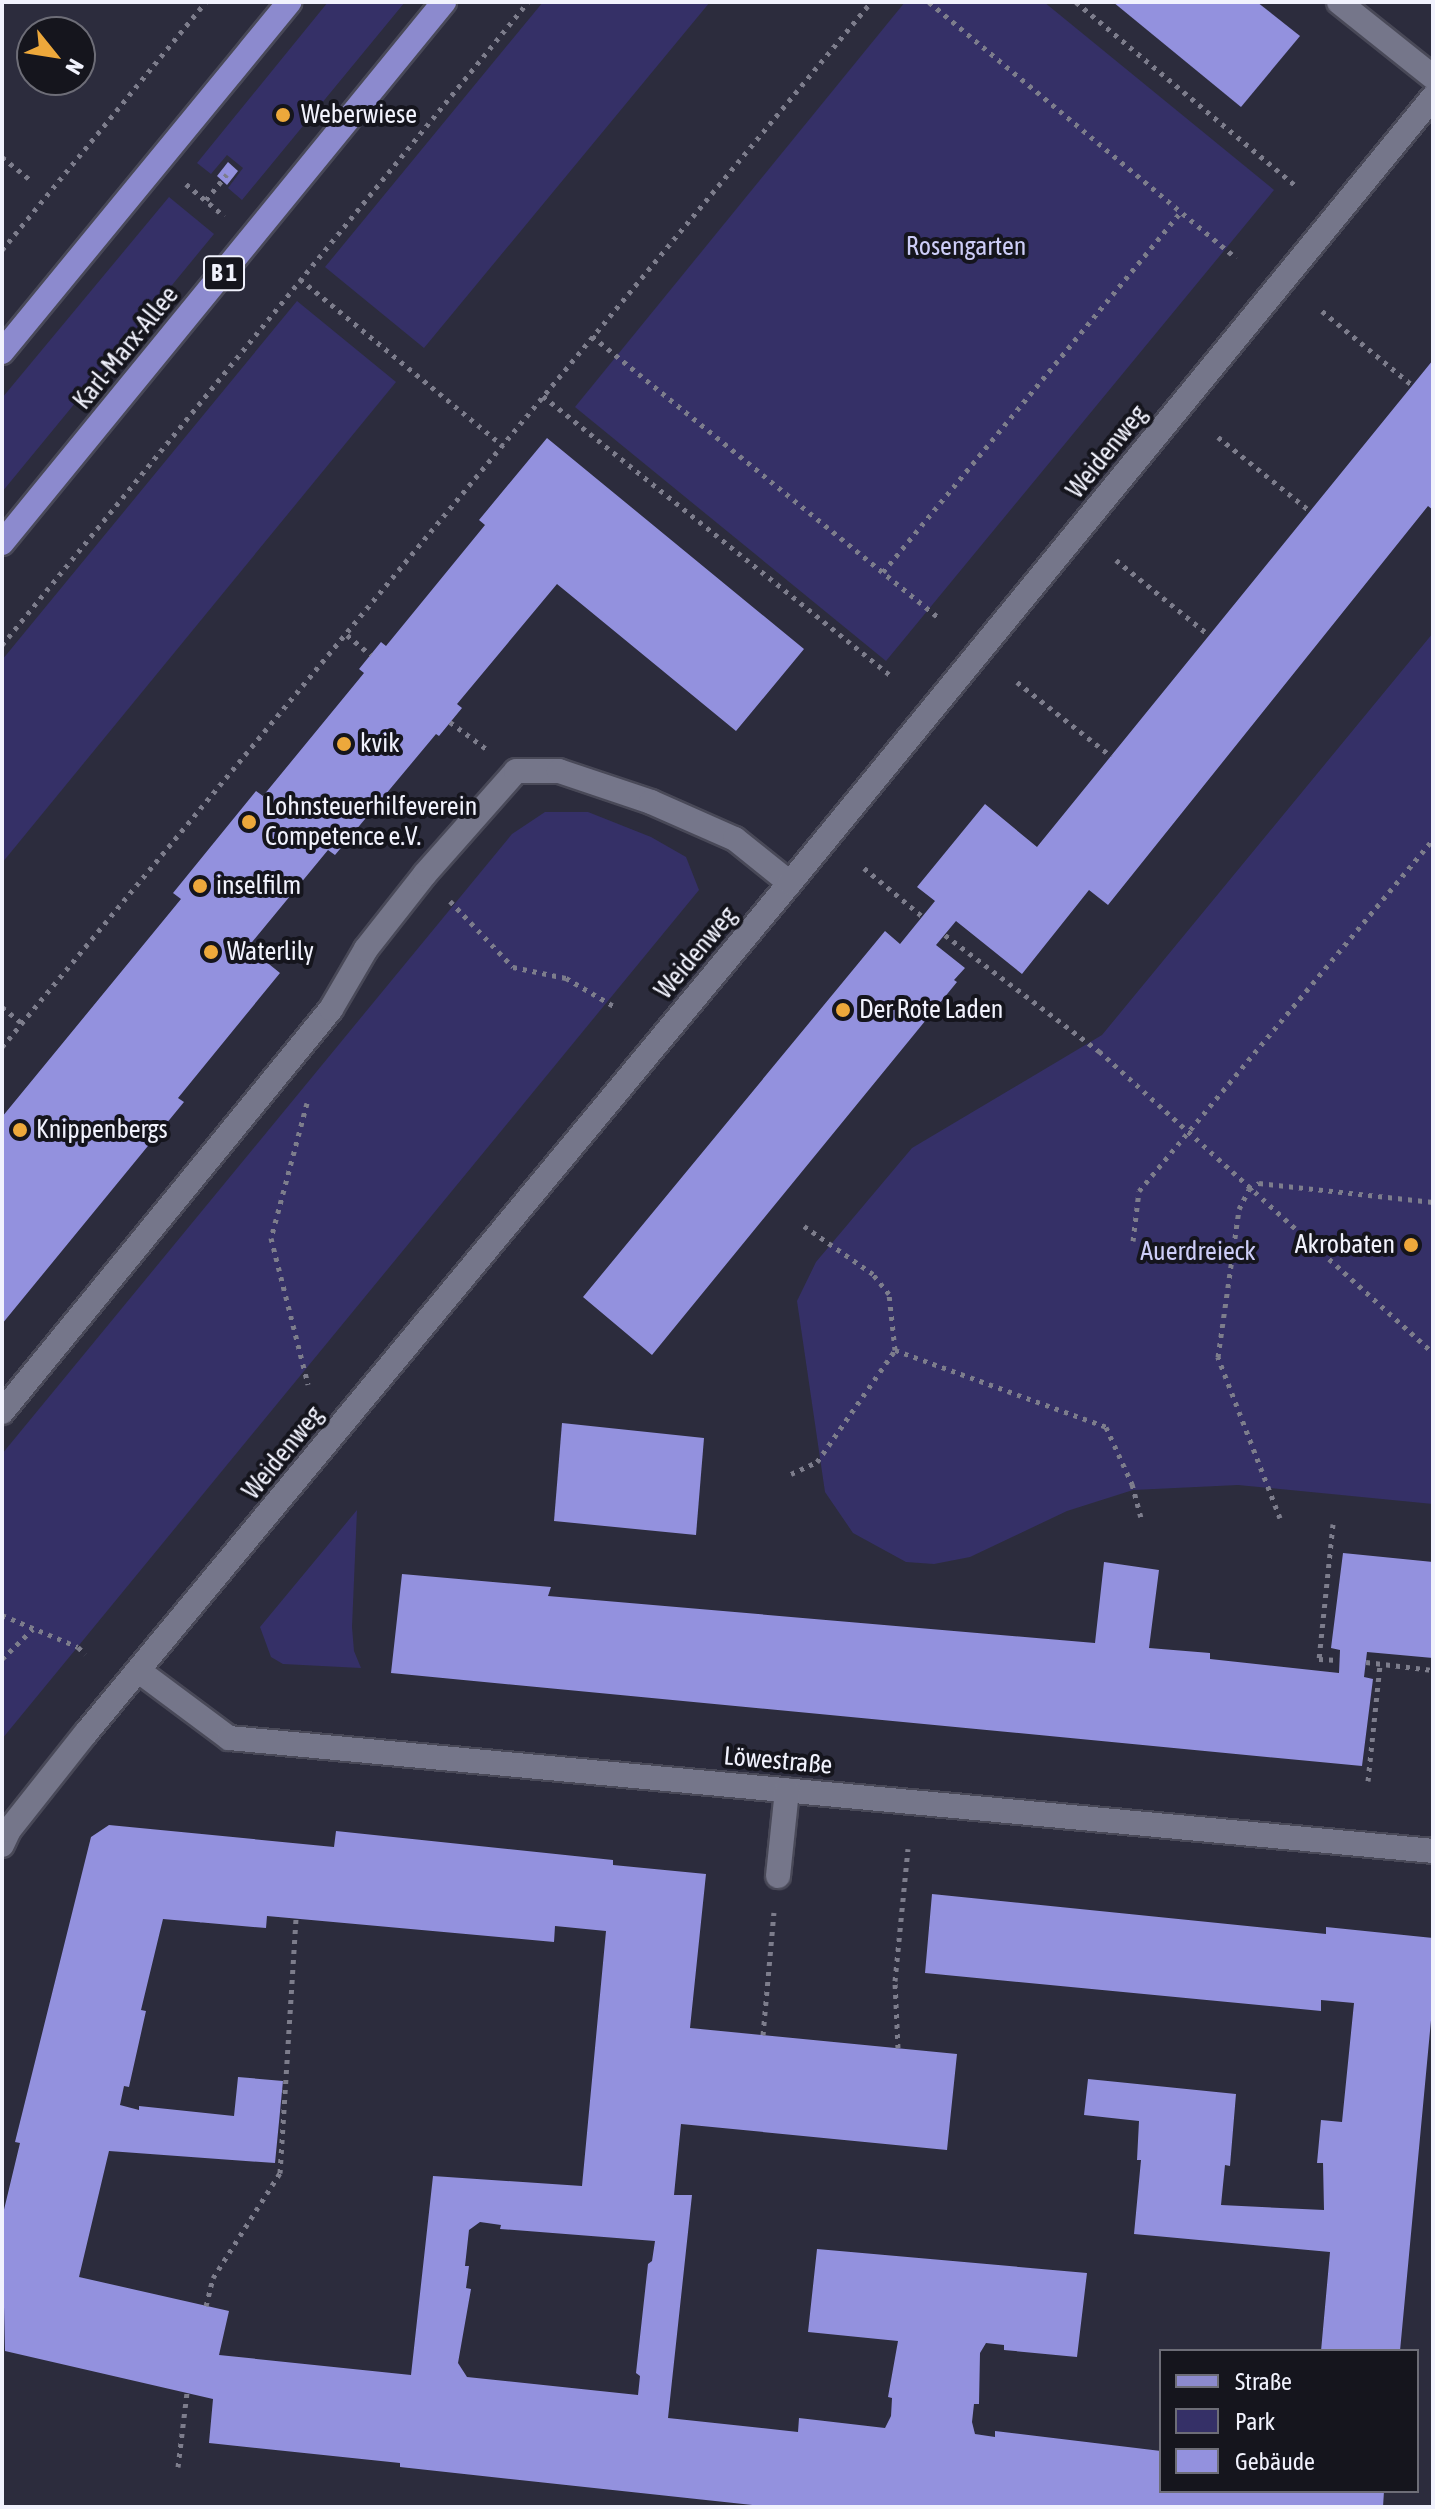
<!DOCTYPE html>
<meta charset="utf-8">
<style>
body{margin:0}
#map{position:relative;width:1435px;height:2509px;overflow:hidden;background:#2c2c3d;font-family:"Asap Condensed",sans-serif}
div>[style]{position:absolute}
.green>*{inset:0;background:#353067}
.building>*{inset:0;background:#9391de}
.path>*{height:5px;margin-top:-2.5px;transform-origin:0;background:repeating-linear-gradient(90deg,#7d7d8c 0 4px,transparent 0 10px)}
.roads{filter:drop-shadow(2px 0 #494958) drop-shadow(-2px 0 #494958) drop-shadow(0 2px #494958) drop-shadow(0 -2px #494958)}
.minor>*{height:24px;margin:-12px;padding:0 12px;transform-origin:12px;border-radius:12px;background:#75768a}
.major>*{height:24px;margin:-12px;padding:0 12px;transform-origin:12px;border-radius:12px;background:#8c8ace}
.dots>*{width:22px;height:22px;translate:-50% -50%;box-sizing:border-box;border:4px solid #15151d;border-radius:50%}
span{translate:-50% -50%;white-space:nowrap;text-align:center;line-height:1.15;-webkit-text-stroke:8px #15151d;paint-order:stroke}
.shield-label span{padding:2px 6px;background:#15151d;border:2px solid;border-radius:6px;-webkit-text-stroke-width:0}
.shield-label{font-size:24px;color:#f1f2fd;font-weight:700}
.poi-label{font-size:26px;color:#f1f2fd}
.left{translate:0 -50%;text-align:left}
.right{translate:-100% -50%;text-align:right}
.park-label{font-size:26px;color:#cdcdf7}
.street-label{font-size:26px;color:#f1f2fd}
.frame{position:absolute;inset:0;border:4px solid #f1f2fd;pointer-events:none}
.legend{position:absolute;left:1159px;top:2349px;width:260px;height:144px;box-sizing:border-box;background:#15151d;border:2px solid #6d6d77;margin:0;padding:10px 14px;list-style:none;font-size:24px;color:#f1f2fd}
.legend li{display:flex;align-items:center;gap:16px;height:40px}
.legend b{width:40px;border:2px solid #6d6d77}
.north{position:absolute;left:16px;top:16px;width:80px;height:80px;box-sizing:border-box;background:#15151d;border:2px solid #6d6d77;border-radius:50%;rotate:120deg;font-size:22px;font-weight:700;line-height:32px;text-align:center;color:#f1f2fd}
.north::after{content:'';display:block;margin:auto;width:28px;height:36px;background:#eda83b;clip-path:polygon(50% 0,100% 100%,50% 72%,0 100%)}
</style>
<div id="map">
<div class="green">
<i style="clip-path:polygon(328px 2px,405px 2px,242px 200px,228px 188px,243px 168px,227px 155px,211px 174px,197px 163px)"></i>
<i style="clip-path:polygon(543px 2px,710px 2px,424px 348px,325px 267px)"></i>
<i style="clip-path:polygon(905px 2px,1044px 2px,1274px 190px,886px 661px,575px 407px)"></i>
<i style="clip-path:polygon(169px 197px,214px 234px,2px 492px,2px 398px)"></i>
<i style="clip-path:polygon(297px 301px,396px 382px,2px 863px,2px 660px)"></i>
<i style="clip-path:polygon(1433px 633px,1433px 1504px,1238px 1485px,1133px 1490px,1067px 1511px,970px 1557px,934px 1564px,906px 1562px,853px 1533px,825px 1492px,797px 1301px,816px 1262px,912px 1148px,1102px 1035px)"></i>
<i style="clip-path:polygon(545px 812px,588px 812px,651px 837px,686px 857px,699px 890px,2px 1739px,2px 1454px,512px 834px)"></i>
<i style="clip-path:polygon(357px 1510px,352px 1627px,354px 1651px,361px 1668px,283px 1664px,271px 1657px,260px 1627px)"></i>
</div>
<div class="building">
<i style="clip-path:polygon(1113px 2px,1257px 2px,1300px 36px,1241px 107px)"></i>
<i style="clip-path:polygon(228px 162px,238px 171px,227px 185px,217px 176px)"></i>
<i style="clip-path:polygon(1433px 360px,1433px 510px,1428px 506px,1108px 905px,1089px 890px,1022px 974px,956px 921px,936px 945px,965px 968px,954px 980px,957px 982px,652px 1355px,583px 1297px,885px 931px,900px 944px,935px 901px,917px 887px,985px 804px,1037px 847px)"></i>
<i style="clip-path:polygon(547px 438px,804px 649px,736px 731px,557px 584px,457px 704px,462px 708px,439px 736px,436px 734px,335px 855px,328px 850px,248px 947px,280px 973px,178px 1098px,184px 1102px,2px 1324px,2px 1117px,181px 899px,173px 893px,256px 791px,263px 796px,364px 673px,359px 669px,381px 642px,386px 646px,485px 525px,479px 520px)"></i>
<i style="clip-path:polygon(562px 1423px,704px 1438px,696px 1535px,554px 1521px)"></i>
<i style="clip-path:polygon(1343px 1553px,1433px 1562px,1433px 1658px,1367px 1652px,1364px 1677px,1373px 1679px,1362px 1766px,391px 1673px,402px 1574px,551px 1587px,548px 1596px,1095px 1643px,1104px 1562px,1159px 1570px,1149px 1648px,1210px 1653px,1210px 1659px,1339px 1673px,1340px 1650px,1331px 1648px)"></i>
<i style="clip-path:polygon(evenodd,109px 1825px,334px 1847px,336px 1831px,613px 1860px,613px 1865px,706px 1874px,690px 2028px,957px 2054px,947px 2150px,681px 2124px,674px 2195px,692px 2195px,668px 2418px,798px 2432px,799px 2418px,885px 2428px,891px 2416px,892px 2398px,888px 2397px,898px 2341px,808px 2332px,817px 2249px,1087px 2273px,1077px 2357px,1004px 2350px,1004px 2345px,986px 2343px,980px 2353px,979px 2404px,974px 2404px,972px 2422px,975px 2434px,995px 2437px,995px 2431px,1161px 2451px,1161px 2491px,1384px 2491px,1383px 2507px,770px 2507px,400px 2467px,400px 2463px,209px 2443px,213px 2399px,5px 2351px,2px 2218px,20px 2143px,15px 2142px,91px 1837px,109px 1825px,267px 1916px,554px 1942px,555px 1926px,606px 1931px,582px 2186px,433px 2176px,411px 2375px,219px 2355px,229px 2311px,79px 2277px,109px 2151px,275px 2163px,283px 2081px,238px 2077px,234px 2116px,139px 2106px,139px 2110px,120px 2105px,124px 2086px,129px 2087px,146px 2011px,141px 2010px,163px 1919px,266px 1928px,267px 1916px,109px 1825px,480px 2222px,501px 2225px,500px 2229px,655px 2241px,652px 2261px,648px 2264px,636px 2373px,640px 2376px,638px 2395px,467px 2377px,458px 2363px,471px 2289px,466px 2288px,469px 2266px,465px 2266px,469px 2230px,480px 2222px)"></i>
<i style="clip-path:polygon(932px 1894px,1326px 1934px,1326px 1927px,1433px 1938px,1433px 1999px,1400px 2351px,1321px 2351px,1330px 2252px,1134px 2234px,1141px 2160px,1137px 2160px,1139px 2121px,1084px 2115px,1088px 2079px,1236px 2094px,1230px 2166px,1225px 2165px,1221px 2205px,1324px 2210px,1323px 2163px,1317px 2163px,1321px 2120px,1342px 2122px,1354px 2003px,1321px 2000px,1321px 2011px,925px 1973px)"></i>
</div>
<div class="path">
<i style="left:929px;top:2px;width:400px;rotate:39.8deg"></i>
<i style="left:1076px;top:2px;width:287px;rotate:39.9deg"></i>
<i style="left:2px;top:157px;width:36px;rotate:39deg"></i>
<i style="left:186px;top:184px;width:50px;rotate:40.1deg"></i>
<i style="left:206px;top:200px;width:33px;rotate:-51deg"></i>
<i style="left:2px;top:250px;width:321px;rotate:-50.6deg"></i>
<i style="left:300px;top:279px;width:263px;rotate:39.4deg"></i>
<i style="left:1322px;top:311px;width:117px;rotate:39.4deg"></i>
<i style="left:592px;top:336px;width:446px;rotate:39.1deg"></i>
<i style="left:543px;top:396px;width:445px;rotate:38.8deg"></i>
<i style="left:1218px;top:437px;width:118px;rotate:38.8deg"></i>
<i style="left:1116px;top:560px;width:119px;rotate:38.9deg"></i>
<i style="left:883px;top:572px;width:466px;rotate:-50.4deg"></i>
<i style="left:347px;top:635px;width:31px;rotate:40deg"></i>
<i style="left:2px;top:645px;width:831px;rotate:-50.72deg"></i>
<i style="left:1017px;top:682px;width:120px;rotate:38.2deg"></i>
<i style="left:450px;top:722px;width:47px;rotate:36.4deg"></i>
<i style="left:864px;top:868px;width:75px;rotate:39.6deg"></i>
<i style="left:450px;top:901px;width:91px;rotate:46.3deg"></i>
<i style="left:513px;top:967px;width:54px;rotate:11.7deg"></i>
<i style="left:566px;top:978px;width:59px;rotate:30.5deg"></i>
<i style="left:945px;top:935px;width:193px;rotate:37deg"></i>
<i style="left:1099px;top:1051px;width:450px;rotate:42.1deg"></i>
<i style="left:2px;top:1007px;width:26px;rotate:39deg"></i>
<i style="left:2px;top:1047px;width:1359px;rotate:-50.25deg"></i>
<i style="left:307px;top:1103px;width:140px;rotate:104.9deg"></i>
<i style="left:271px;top:1238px;width:151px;rotate:75.8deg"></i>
<i style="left:1133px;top:1241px;width:50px;rotate:-83.2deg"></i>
<i style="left:1139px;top:1191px;width:459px;rotate:-50.1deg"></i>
<i style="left:895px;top:1350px;width:225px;rotate:20deg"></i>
<i style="left:1106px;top:1427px;width:63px;rotate:65.5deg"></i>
<i style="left:1132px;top:1484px;width:34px;rotate:75deg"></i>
<i style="left:791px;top:1474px;width:29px;rotate:-25deg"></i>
<i style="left:817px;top:1462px;width:136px;rotate:-55.1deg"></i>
<i style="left:895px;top:1350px;width:56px;rotate:-96.1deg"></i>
<i style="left:889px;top:1294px;width:26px;rotate:-129deg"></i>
<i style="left:873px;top:1274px;width:84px;rotate:-145.2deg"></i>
<i style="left:1280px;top:1518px;width:173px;rotate:-111.1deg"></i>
<i style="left:1218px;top:1357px;width:149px;rotate:-81.9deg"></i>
<i style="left:1239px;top:1209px;width:22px;rotate:-63deg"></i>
<i style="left:1249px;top:1189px;width:12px;rotate:-31deg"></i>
<i style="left:1259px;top:1183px;width:175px;rotate:6.2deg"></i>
<i style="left:1333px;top:1524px;width:136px;rotate:95.9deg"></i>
<i style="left:1319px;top:1659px;width:20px;rotate:3deg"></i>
<i style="left:2px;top:1615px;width:82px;rotate:22.8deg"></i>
<i style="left:78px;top:1647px;width:10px;rotate:45deg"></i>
<i style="left:2px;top:1659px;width:43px;rotate:-44.1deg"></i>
<i style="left:1366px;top:1662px;width:67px;rotate:6.8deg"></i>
<i style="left:1368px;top:1781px;width:118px;rotate:-84.1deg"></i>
<i style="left:763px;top:2035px;width:123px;rotate:-84.9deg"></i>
<i style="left:898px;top:2048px;width:67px;rotate:-92.6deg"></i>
<i style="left:895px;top:1981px;width:133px;rotate:-84.4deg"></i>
<i style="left:206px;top:2306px;width:29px;rotate:-76deg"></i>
<i style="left:213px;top:2278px;width:125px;rotate:-57.5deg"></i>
<i style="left:280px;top:2173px;width:256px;rotate:-86.4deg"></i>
<i style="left:178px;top:2467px;width:75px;rotate:-83.1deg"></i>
</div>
<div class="roads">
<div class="minor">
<i style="left:1339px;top:2px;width:120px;rotate:38.6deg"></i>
<i style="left:2px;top:1412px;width:520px;rotate:-50.77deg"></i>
<i style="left:331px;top:1009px;width:69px;rotate:-59.7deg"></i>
<i style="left:366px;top:949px;width:95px;rotate:-51.8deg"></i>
<i style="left:425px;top:874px;width:137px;rotate:-48.5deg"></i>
<i style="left:516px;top:771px;width:43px"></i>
<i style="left:559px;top:771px;width:97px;rotate:18.6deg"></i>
<i style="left:651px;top:802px;width:92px;rotate:23.8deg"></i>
<i style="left:735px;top:839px;width:70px;rotate:38.7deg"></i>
<i style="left:139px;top:1671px;width:112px;rotate:36.7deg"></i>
<i style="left:229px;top:1738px;width:1209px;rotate:5.36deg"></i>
<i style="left:2px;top:1845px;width:17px;rotate:-65deg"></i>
<i style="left:9px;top:1830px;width:124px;rotate:-51.6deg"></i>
<i style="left:86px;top:1733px;width:1104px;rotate:-50.37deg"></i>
<i style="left:790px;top:883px;width:1016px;rotate:-50.71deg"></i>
<i style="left:778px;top:1876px;width:86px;rotate:-84deg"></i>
</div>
<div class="major">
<i style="left:2px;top:352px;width:453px;rotate:-50.6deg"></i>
<i style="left:2px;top:543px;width:699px;rotate:-50.75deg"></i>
</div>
</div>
<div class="dots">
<i style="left:283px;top:115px;background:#eda83b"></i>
<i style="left:344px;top:744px;background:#eda83b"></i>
<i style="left:249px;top:822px;background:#eda83b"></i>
<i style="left:200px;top:886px;background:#eda83b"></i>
<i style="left:211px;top:952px;background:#eda83b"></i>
<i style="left:843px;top:1010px;background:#eda83b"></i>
<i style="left:20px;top:1130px;background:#eda83b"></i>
<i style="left:1411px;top:1245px;background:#eda83b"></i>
</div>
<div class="shield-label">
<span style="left:224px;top:273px">B 1</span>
</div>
<div class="poi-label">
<span class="left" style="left:301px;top:115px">Weberwiese</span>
<span class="left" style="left:360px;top:744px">kvik</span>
<span class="left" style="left:265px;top:822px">Lohnsteuerhilfeverein<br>Competence e.V.</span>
<span class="left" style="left:216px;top:886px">inselfilm</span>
<span class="left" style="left:227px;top:952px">Waterlily</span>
<span class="left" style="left:859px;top:1010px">Der Rote Laden</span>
<span class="left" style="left:36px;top:1130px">Knippenbergs</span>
<span class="right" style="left:1395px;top:1245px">Akrobaten</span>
</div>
<div class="park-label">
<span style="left:966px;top:247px">Rosengarten</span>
<span style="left:1198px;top:1252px">Auerdreieck</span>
</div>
<div class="street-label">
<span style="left:126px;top:348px;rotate:-51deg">Karl-Marx-Allee</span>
<span style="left:1107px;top:452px;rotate:-51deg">Weidenweg</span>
<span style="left:696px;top:953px;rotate:-50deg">Weidenweg</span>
<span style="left:283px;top:1453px;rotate:-51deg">Weidenweg</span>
<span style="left:778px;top:1761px;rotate:5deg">Löwestraße</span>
</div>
<div class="frame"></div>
<ul class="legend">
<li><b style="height:10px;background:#8c8ace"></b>Straße</li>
<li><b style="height:22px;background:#353067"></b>Park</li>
<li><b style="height:22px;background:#9391de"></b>Gebäude</li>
</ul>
<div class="north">N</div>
</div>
